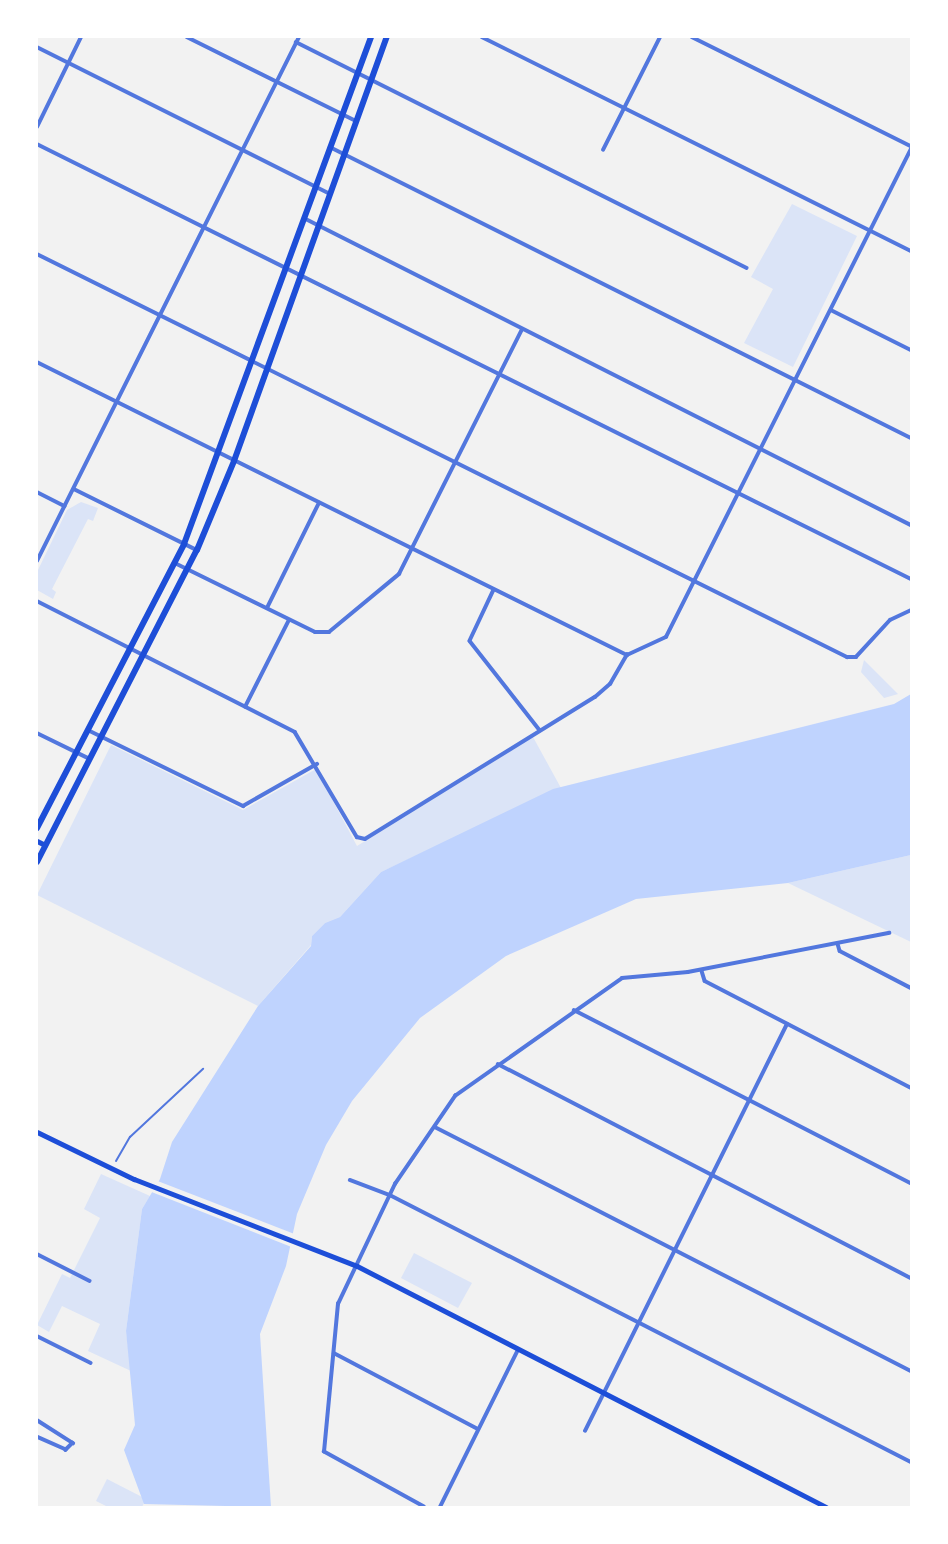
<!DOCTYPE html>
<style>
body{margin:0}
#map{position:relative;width:948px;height:1544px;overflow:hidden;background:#f2f2f2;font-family:Quicksand,sans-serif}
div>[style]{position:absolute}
.green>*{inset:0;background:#dbe4f7}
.water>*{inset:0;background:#bfd3fe}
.pier>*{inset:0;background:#f2f2f2}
.service>*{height:2px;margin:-1px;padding:0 1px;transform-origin:1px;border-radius:1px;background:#5277de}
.minor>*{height:3.5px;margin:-1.75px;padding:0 1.75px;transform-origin:1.75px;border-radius:1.75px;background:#5277de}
.secondary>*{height:5px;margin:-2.5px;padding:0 2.5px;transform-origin:2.5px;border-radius:2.5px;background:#1d4ed8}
.primary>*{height:6px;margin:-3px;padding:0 3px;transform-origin:3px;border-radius:3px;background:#1d4ed8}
span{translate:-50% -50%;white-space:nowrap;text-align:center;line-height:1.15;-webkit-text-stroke:7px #fff;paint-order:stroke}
.frame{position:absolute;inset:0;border:38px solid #fff;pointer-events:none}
</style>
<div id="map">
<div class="green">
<i style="clip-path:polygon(792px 204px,857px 236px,793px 367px,744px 343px,773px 289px,751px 277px)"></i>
<i style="clip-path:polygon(81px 502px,98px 508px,93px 521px,88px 519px,52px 589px,56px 592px,53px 599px,37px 590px,37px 572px,67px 510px)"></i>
<i style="clip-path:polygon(864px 660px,898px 694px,884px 698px,861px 672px)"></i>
<i style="clip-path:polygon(533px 737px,561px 788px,381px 872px,340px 917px,325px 923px,312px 936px,311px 945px,258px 1006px,37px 895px,111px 745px,243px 810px,316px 769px,357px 846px)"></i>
<i style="clip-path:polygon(911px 855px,911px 942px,788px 883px)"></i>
<i style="clip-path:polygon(101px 1174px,150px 1196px,142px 1209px,126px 1331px,131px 1371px,88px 1351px,100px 1324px,62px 1306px,49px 1332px,37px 1325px,62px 1274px,70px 1278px,100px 1218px,84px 1209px)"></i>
<i style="clip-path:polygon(414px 1253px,472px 1283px,458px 1308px,401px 1278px)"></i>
<i style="clip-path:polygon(107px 1479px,146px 1499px,142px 1507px,108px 1507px,96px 1501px)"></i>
</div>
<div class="water">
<i style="clip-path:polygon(911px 694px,911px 855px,788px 883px,636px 899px,506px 956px,420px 1018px,352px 1101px,326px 1145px,297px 1214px,286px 1266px,260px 1334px,271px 1507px,144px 1504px,124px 1450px,135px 1425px,126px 1331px,142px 1209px,160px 1179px,172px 1142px,258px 1006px,311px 946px,312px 936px,325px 923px,340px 917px,381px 872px,553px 789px,894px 704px)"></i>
</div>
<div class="pier">
<i style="clip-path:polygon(155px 1180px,297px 1235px,294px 1248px,149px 1191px)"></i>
</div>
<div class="service">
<i style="left:116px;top:1161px;width:28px;rotate:-60deg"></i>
<i style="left:130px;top:1137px;width:100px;rotate:-43deg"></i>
</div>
<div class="minor">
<i style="left:187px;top:37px;width:189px;rotate:26.4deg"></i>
<i style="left:482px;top:37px;width:479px;rotate:26.5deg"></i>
<i style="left:692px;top:37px;width:245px;rotate:26.5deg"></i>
<i style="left:296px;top:42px;width:504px;rotate:26.62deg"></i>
<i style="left:37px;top:47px;width:326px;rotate:26.6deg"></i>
<i style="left:37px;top:127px;width:100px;rotate:-63.9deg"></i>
<i style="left:37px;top:144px;width:976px;rotate:26.46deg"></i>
<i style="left:330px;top:147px;width:650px;rotate:26.6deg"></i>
<i style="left:603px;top:150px;width:127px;rotate:-63.2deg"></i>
<i style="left:304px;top:218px;width:680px;rotate:26.83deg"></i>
<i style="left:37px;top:254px;width:905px;rotate:26.45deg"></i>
<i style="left:847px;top:657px;width:9px"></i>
<i style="left:856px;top:657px;width:50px;rotate:-47.4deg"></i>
<i style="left:890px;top:620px;width:23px;rotate:-25deg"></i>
<i style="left:831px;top:310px;width:89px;rotate:26.6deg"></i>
<i style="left:37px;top:362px;width:659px;rotate:26.41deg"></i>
<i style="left:74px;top:489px;width:137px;rotate:26.4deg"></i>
<i style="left:37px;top:492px;width:31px;rotate:27deg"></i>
<i style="left:37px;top:561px;width:586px;rotate:-63.43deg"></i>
<i style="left:175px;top:563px;width:156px;rotate:26.2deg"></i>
<i style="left:315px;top:632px;width:14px"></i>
<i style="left:329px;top:632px;width:91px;rotate:-39.6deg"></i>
<i style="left:399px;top:574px;width:272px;rotate:-63.3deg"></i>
<i style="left:494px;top:590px;width:56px;rotate:115.2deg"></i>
<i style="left:470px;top:641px;width:112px;rotate:51.9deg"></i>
<i style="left:37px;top:601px;width:289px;rotate:26.9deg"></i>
<i style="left:295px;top:732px;width:122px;rotate:59.4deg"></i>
<i style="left:357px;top:837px;width:8px;rotate:14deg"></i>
<i style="left:365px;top:839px;width:270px;rotate:-31.7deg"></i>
<i style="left:595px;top:697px;width:20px;rotate:-41deg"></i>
<i style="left:610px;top:684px;width:34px;rotate:-60deg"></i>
<i style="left:627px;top:655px;width:43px;rotate:-24.8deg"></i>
<i style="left:666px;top:637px;width:546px;rotate:-63.34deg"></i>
<i style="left:267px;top:608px;width:117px;rotate:-63.7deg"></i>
<i style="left:245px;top:707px;width:97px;rotate:-63.2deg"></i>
<i style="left:88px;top:730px;width:173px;rotate:26.1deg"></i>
<i style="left:243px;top:806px;width:85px;rotate:-29.6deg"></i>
<i style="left:37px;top:733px;width:59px;rotate:26.1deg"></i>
<i style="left:838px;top:944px;width:7px;rotate:74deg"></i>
<i style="left:840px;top:951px;width:80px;rotate:27.5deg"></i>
<i style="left:702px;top:971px;width:10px;rotate:73deg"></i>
<i style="left:705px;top:981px;width:232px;rotate:27.4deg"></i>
<i style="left:574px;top:1010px;width:379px;rotate:27.2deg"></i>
<i style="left:498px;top:1064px;width:465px;rotate:27.4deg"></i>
<i style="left:435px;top:1127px;width:535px;rotate:27.14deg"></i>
<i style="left:350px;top:1180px;width:43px;rotate:20.6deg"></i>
<i style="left:390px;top:1195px;width:585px;rotate:27.13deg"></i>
<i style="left:37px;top:1254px;width:59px;rotate:27deg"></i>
<i style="left:37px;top:1336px;width:60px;rotate:26.6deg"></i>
<i style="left:334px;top:1353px;width:163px;rotate:27.8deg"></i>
<i style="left:37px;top:1420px;width:43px;rotate:32.6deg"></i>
<i style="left:73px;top:1443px;width:10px;rotate:135deg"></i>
<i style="left:66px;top:1450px;width:32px;rotate:-156deg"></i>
<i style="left:585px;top:1431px;width:454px;rotate:-63.6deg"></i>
<i style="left:424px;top:1507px;width:114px;rotate:-151.2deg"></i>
<i style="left:324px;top:1452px;width:149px;rotate:-84.6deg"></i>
<i style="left:338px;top:1304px;width:133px;rotate:-64.6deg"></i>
<i style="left:395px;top:1184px;width:107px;rotate:-55.7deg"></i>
<i style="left:455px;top:1096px;width:204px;rotate:-35.2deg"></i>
<i style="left:622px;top:978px;width:66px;rotate:-5.2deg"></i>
<i style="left:688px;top:972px;width:205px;rotate:-11deg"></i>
<i style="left:440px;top:1507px;width:175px;rotate:-63.6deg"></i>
</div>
<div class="secondary">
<i style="left:37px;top:841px;width:9px;rotate:27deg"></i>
<i style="left:37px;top:1132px;width:108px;rotate:25.9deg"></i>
<i style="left:134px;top:1179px;width:239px;rotate:21.3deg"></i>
<i style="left:357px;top:1266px;width:527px;rotate:27.2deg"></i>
</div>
<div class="primary">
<i style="left:37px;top:828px;width:320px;rotate:-62.6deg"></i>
<i style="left:184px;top:544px;width:540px;rotate:-69.75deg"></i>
<i style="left:37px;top:862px;width:351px;rotate:-62.9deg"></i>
<i style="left:197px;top:550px;width:96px;rotate:-67.4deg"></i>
<i style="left:234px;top:461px;width:451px;rotate:-70.2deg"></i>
</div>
<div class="frame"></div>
</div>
